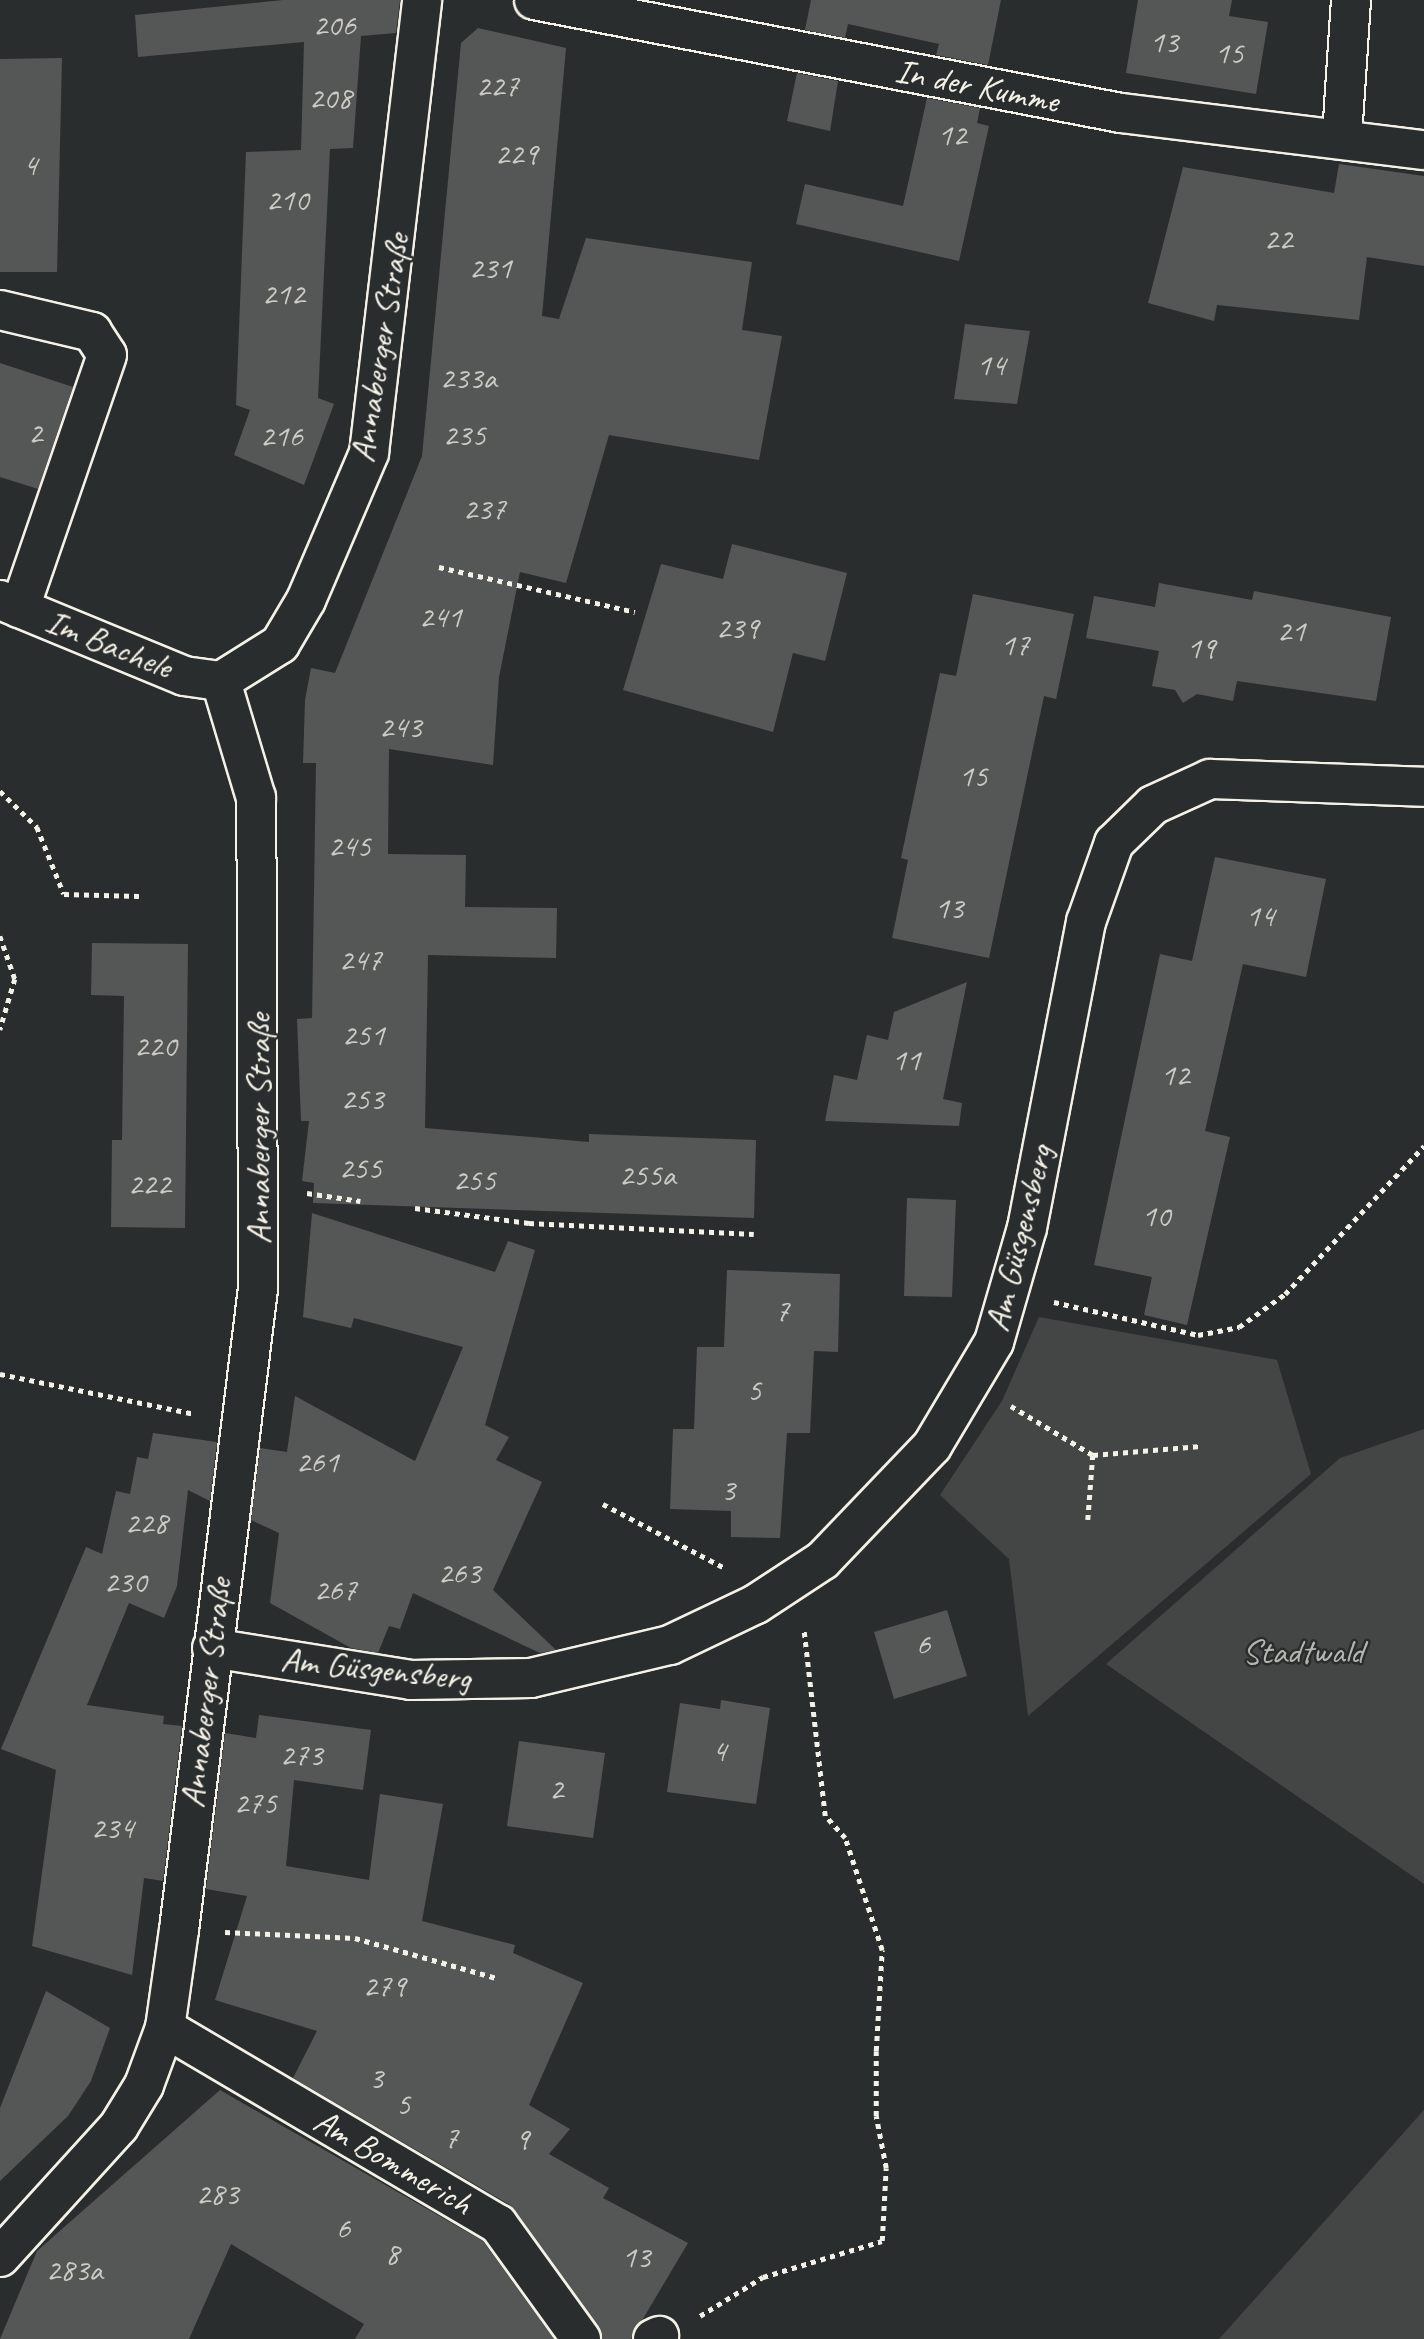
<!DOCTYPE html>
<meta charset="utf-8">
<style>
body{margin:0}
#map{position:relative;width:1424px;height:2339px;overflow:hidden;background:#2a2d2e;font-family:Caveat,sans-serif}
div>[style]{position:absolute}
.green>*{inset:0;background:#444645}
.building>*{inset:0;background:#555756}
.path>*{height:4.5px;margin-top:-2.25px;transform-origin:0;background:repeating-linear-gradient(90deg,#f4f1e8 0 5px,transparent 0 10px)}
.roads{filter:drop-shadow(2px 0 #f4f1e8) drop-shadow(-2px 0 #f4f1e8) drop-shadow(0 2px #f4f1e8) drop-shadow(0 -2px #f4f1e8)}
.minor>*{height:38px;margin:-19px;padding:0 19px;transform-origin:19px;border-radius:19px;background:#2a2d2e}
span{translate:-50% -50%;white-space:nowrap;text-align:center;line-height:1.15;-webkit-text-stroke:5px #2a2d2e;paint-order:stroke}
.number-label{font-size:32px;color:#cccac4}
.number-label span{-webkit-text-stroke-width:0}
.street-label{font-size:35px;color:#f4f1e8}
.park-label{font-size:35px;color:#b6b5af}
</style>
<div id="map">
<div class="green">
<i style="clip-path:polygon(1039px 1317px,1277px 1360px,1311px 1474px,1028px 1716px,1009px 1559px,940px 1495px,1002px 1401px)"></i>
<i style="clip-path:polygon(1424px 1429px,1424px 1884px,1106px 1664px,1340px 1458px)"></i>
<i style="clip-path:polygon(1424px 2110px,1424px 2339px,1219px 2339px)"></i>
</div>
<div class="building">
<i style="clip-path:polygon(283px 0,400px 0,396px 33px,361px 36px,353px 148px,330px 149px,318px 398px,334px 404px,304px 485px,234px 455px,250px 410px,236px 405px,246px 152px,301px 150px,304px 42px,138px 57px,135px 15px)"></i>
<i style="clip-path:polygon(811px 0,1001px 0,988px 65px,936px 55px,939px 44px,848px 24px,845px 38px,805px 30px)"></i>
<i style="clip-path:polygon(1138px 0,1232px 0,1229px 16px,1268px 22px,1256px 94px,1126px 73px)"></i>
<i style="clip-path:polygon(478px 28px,566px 48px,542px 316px,559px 319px,586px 238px,752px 262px,742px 330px,782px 336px,759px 460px,609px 435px,566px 583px,520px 572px,499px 677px,493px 765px,389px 749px,388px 854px,466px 855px,465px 907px,557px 908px,556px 958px,428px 955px,425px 1128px,589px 1142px,589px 1134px,756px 1140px,754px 1218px,313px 1203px,314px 1183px,302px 1181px,309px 1121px,301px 1121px,297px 1019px,312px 1018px,316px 763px,303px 763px,305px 700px,311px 668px,335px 673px,422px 456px,461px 43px)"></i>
<i style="clip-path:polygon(62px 58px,57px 272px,0 272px,0 59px)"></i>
<i style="clip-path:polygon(797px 73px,838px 81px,830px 131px,787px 121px)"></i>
<i style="clip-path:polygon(927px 98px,980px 108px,977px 123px,989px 126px,959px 261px,796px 224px,805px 184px,903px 206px)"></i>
<i style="clip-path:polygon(1339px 164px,1424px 176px,1424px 266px,1367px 257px,1359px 320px,1217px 305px,1214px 321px,1148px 303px,1183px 167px,1334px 193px)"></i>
<i style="clip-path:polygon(965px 324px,1030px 331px,1017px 404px,954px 399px)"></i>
<i style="clip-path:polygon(0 363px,73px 387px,38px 489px,0 477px)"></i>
<i style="clip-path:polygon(732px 544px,847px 573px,825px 661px,793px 653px,773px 732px,623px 690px,661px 564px,723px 579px)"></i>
<i style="clip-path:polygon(1159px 583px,1252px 600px,1254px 591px,1391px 617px,1376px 701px,1237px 681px,1233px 701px,1197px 694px,1183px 703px,1175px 690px,1152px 686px,1159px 651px,1086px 638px,1094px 596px,1155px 607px)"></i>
<i style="clip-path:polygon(973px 594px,1074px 614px,1056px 699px,1044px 696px,989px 958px,892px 938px,908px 860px,901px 858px,940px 673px,956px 676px)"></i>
<i style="clip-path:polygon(1215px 857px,1326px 879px,1306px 977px,1243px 964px,1205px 1131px,1230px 1137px,1187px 1325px,1144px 1315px,1152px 1277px,1094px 1265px,1160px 954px,1192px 961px)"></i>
<i style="clip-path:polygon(92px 943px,188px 944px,185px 1228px,111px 1227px,112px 1140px,122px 1140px,124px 996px,91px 995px)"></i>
<i style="clip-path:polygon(967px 982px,943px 1099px,962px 1103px,959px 1126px,825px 1121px,834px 1075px,857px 1080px,867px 1035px,888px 1040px,894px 1012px)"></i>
<i style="clip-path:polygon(907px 1198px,956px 1200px,952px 1297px,904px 1296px)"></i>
<i style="clip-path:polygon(312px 1213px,495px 1272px,508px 1241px,535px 1250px,485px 1425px,509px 1437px,496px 1460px,542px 1482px,493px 1590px,556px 1650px,540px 1653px,413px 1593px,400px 1629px,389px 1626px,378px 1653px,351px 1648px,270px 1603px,279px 1533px,251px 1520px,260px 1448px,287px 1452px,295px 1396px,415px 1461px,463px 1347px,354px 1318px,351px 1328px,303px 1317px)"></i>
<i style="clip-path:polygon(727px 1270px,840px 1274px,838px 1352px,814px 1351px,810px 1433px,787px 1433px,780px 1538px,731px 1537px,731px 1511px,670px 1509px,673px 1429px,694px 1429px,697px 1347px,724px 1347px)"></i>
<i style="clip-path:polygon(153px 1433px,217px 1442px,210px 1501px,188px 1490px,177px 1586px,164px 1618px,129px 1603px,87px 1705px,164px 1716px,163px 1724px,182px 1726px,163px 1881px,144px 1878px,132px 1975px,32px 1946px,56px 1770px,1px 1749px,86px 1547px,102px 1554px,116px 1491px,130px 1494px,137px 1457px,148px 1459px)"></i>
<i style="clip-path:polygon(947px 1610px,967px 1676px,894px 1699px,874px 1632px)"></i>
<i style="clip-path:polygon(721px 1700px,770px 1708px,756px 1804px,667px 1792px,680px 1703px,720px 1709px)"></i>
<i style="clip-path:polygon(259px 1715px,371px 1730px,363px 1790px,294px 1780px,286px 1866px,369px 1880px,380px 1794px,443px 1804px,422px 1921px,515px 1945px,513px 1953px,583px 1983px,529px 2105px,570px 2129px,549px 2154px,609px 2188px,603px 2198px,688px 2243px,631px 2339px,602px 2339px,510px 2205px,293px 2078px,317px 2031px,215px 2000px,247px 1896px,206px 1889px,225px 1733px,256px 1738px)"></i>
<i style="clip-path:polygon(519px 1741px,605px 1753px,593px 1838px,507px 1826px)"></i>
<i style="clip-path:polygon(46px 1991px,110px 2028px,91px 2081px,68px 2116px,0 2181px,0 2108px)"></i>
<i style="clip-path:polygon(220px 2090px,483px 2241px,554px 2339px,355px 2339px,364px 2324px,231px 2244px,189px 2339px,0 2339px,37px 2251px)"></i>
</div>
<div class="path">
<i style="left:439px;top:567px;width:201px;rotate:12.9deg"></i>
<i style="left:0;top:791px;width:52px;rotate:44.2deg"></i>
<i style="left:37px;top:827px;width:72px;rotate:68.1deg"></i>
<i style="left:64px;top:894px;width:75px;rotate:1.5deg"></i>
<i style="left:0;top:936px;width:46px;rotate:70.8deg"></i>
<i style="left:15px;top:979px;width:53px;rotate:106.4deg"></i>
<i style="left:307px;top:1193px;width:54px;rotate:8.6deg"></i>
<i style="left:415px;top:1208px;width:115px;rotate:7.5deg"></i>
<i style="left:529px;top:1223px;width:225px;rotate:2.8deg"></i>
<i style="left:1054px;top:1302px;width:148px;rotate:12.9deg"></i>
<i style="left:1198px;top:1335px;width:42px;rotate:-11deg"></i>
<i style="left:1239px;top:1327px;width:57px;rotate:-35.7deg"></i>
<i style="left:1285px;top:1294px;width:203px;rotate:-46.8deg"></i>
<i style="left:0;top:1374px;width:199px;rotate:11.6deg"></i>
<i style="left:1011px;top:1406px;width:96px;rotate:30.9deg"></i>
<i style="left:1093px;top:1455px;width:65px;rotate:94.4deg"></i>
<i style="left:1093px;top:1455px;width:108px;rotate:-4.8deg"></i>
<i style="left:603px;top:1504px;width:136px;rotate:27.7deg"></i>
<i style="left:225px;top:1932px;width:130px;rotate:2.6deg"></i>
<i style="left:355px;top:1938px;width:147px;rotate:15.8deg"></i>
<i style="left:700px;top:2316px;width:74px;rotate:-31.8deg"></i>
<i style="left:763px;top:2277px;width:124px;rotate:-16.8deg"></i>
<i style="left:882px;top:2241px;width:73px;rotate:-86.9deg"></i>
<i style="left:886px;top:2168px;width:53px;rotate:-100.9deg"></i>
<i style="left:876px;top:2116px;width:65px;rotate:-90deg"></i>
<i style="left:876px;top:2051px;width:101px;rotate:-86.6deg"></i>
<i style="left:882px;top:1950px;width:118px;rotate:-108.3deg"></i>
<i style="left:845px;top:1838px;width:30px;rotate:-132deg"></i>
<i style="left:825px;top:1816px;width:186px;rotate:-96.5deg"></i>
</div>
<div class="roads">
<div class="minor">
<i style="left:534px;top:0;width:598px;rotate:10.9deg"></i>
<i style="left:1121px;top:113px;width:305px;rotate:7deg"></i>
<i style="left:1342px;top:136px;width:136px;rotate:-86.2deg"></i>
<i style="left:0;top:310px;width:95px;rotate:13.4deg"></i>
<i style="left:92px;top:332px;width:27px;rotate:57deg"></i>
<i style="left:107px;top:355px;width:268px;rotate:109deg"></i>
<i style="left:0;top:600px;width:199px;rotate:22.4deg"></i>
<i style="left:184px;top:676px;width:37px;rotate:8deg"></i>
<i style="left:221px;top:681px;width:70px;rotate:-32.1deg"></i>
<i style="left:280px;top:644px;width:51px;rotate:-59.4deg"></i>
<i style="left:306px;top:600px;width:160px;rotate:-66.8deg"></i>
<i style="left:369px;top:453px;width:456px;rotate:-83.3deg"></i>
<i style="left:212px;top:1648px;width:202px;rotate:9.1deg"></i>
<i style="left:411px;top:1680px;width:120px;rotate:-1deg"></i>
<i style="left:531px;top:1678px;width:143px;rotate:-13.4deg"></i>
<i style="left:670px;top:1645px;width:95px;rotate:-25.5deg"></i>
<i style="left:756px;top:1604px;width:80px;rotate:-33.3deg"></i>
<i style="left:823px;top:1560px;width:158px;rotate:-46.3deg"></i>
<i style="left:932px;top:1446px;width:121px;rotate:-59.2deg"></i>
<i style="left:994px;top:1342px;width:119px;rotate:-73.9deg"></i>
<i style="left:1027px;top:1228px;width:312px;rotate:-79.1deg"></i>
<i style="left:1086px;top:922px;width:84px;rotate:-70.5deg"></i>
<i style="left:1114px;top:843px;width:54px;rotate:-44.3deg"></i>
<i style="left:1153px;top:805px;width:63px;rotate:-24.5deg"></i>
<i style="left:1210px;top:779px;width:214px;rotate:2.1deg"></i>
<i style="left:165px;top:2028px;width:386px;rotate:30.5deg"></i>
<i style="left:498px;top:2224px;width:142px;rotate:54.2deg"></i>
<i style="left:0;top:2257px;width:177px;rotate:-47.7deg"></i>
<i style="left:119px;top:2126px;width:48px;rotate:-58.6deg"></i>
<i style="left:144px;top:2085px;width:61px;rotate:-69.8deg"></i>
<i style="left:165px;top:2028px;width:99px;rotate:-81.9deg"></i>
<i style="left:179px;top:1930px;width:647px;rotate:-82.98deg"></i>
<i style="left:258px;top:1288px;width:490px;rotate:-90.2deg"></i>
<i style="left:256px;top:798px;width:122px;rotate:-106.7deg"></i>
<i style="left:653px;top:2339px;width:7px;rotate:-27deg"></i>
</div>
</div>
<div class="number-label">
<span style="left:334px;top:25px">206</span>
<span style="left:1164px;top:42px">13</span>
<span style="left:1229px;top:53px">15</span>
<span style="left:497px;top:86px">227</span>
<span style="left:330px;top:98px">208</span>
<span style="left:952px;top:135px">12</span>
<span style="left:516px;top:154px">229</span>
<span style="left:30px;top:165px">4</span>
<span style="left:287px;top:200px">210</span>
<span style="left:1278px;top:239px">22</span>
<span style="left:490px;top:268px">231</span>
<span style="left:283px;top:294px">212</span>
<span style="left:991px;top:365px">14</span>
<span style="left:468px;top:378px">233a</span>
<span style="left:35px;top:433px">2</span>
<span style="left:464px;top:435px">235</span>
<span style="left:281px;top:436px">216</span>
<span style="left:484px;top:509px">237</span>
<span style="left:440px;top:617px">241</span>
<span style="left:737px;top:628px">239</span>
<span style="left:1291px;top:631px">21</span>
<span style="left:1015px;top:645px">17</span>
<span style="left:1201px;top:648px">19</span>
<span style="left:400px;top:727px">243</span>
<span style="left:973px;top:776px">15</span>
<span style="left:349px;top:846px">245</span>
<span style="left:949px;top:908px">13</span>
<span style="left:1260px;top:916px">14</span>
<span style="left:360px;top:960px">247</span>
<span style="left:363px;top:1035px">251</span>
<span style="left:155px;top:1046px">220</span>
<span style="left:906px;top:1060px">11</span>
<span style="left:1175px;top:1075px">12</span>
<span style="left:362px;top:1099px">253</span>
<span style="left:360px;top:1168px">255</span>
<span style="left:647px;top:1175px">255a</span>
<span style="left:474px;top:1180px">255</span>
<span style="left:149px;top:1184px">222</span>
<span style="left:1156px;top:1216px">10</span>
<span style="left:782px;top:1311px">7</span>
<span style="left:754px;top:1390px">5</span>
<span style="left:317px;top:1462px">261</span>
<span style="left:728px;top:1490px">3</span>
<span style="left:146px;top:1523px">228</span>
<span style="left:459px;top:1573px">263</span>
<span style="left:125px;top:1582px">230</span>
<span style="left:335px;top:1590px">267</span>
<span style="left:923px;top:1644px">6</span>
<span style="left:719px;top:1751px">4</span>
<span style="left:301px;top:1755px">273</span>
<span style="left:556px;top:1789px">2</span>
<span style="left:255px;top:1803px">275</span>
<span style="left:112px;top:1828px">234</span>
<span style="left:384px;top:1986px">279</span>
<span style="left:376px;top:2078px">3</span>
<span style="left:403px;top:2104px">5</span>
<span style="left:451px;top:2138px">7</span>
<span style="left:522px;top:2139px">9</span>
<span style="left:217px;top:2194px">283</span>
<span style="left:343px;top:2228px">6</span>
<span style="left:392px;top:2254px">8</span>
<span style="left:636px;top:2257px">13</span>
<span style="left:74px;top:2270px">283a</span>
</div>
<div class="street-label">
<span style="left:977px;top:86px;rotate:11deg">In der Kumme</span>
<span style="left:380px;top:348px;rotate:-81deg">Annaberger Straße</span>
<span style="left:109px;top:644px;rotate:22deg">Im Bachele</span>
<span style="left:259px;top:1129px;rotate:-90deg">Annaberger Straße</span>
<span style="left:1019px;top:1238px;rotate:-76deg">Am Güsgensberg</span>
<span style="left:376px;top:1669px;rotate:6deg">Am Güsgensberg</span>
<span style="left:206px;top:1693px;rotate:-83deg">Annaberger Straße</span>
<span style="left:393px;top:2162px;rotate:30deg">Am Bommerich</span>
</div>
<div class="park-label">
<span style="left:1303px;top:1652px">Stadtwald</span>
</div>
</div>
